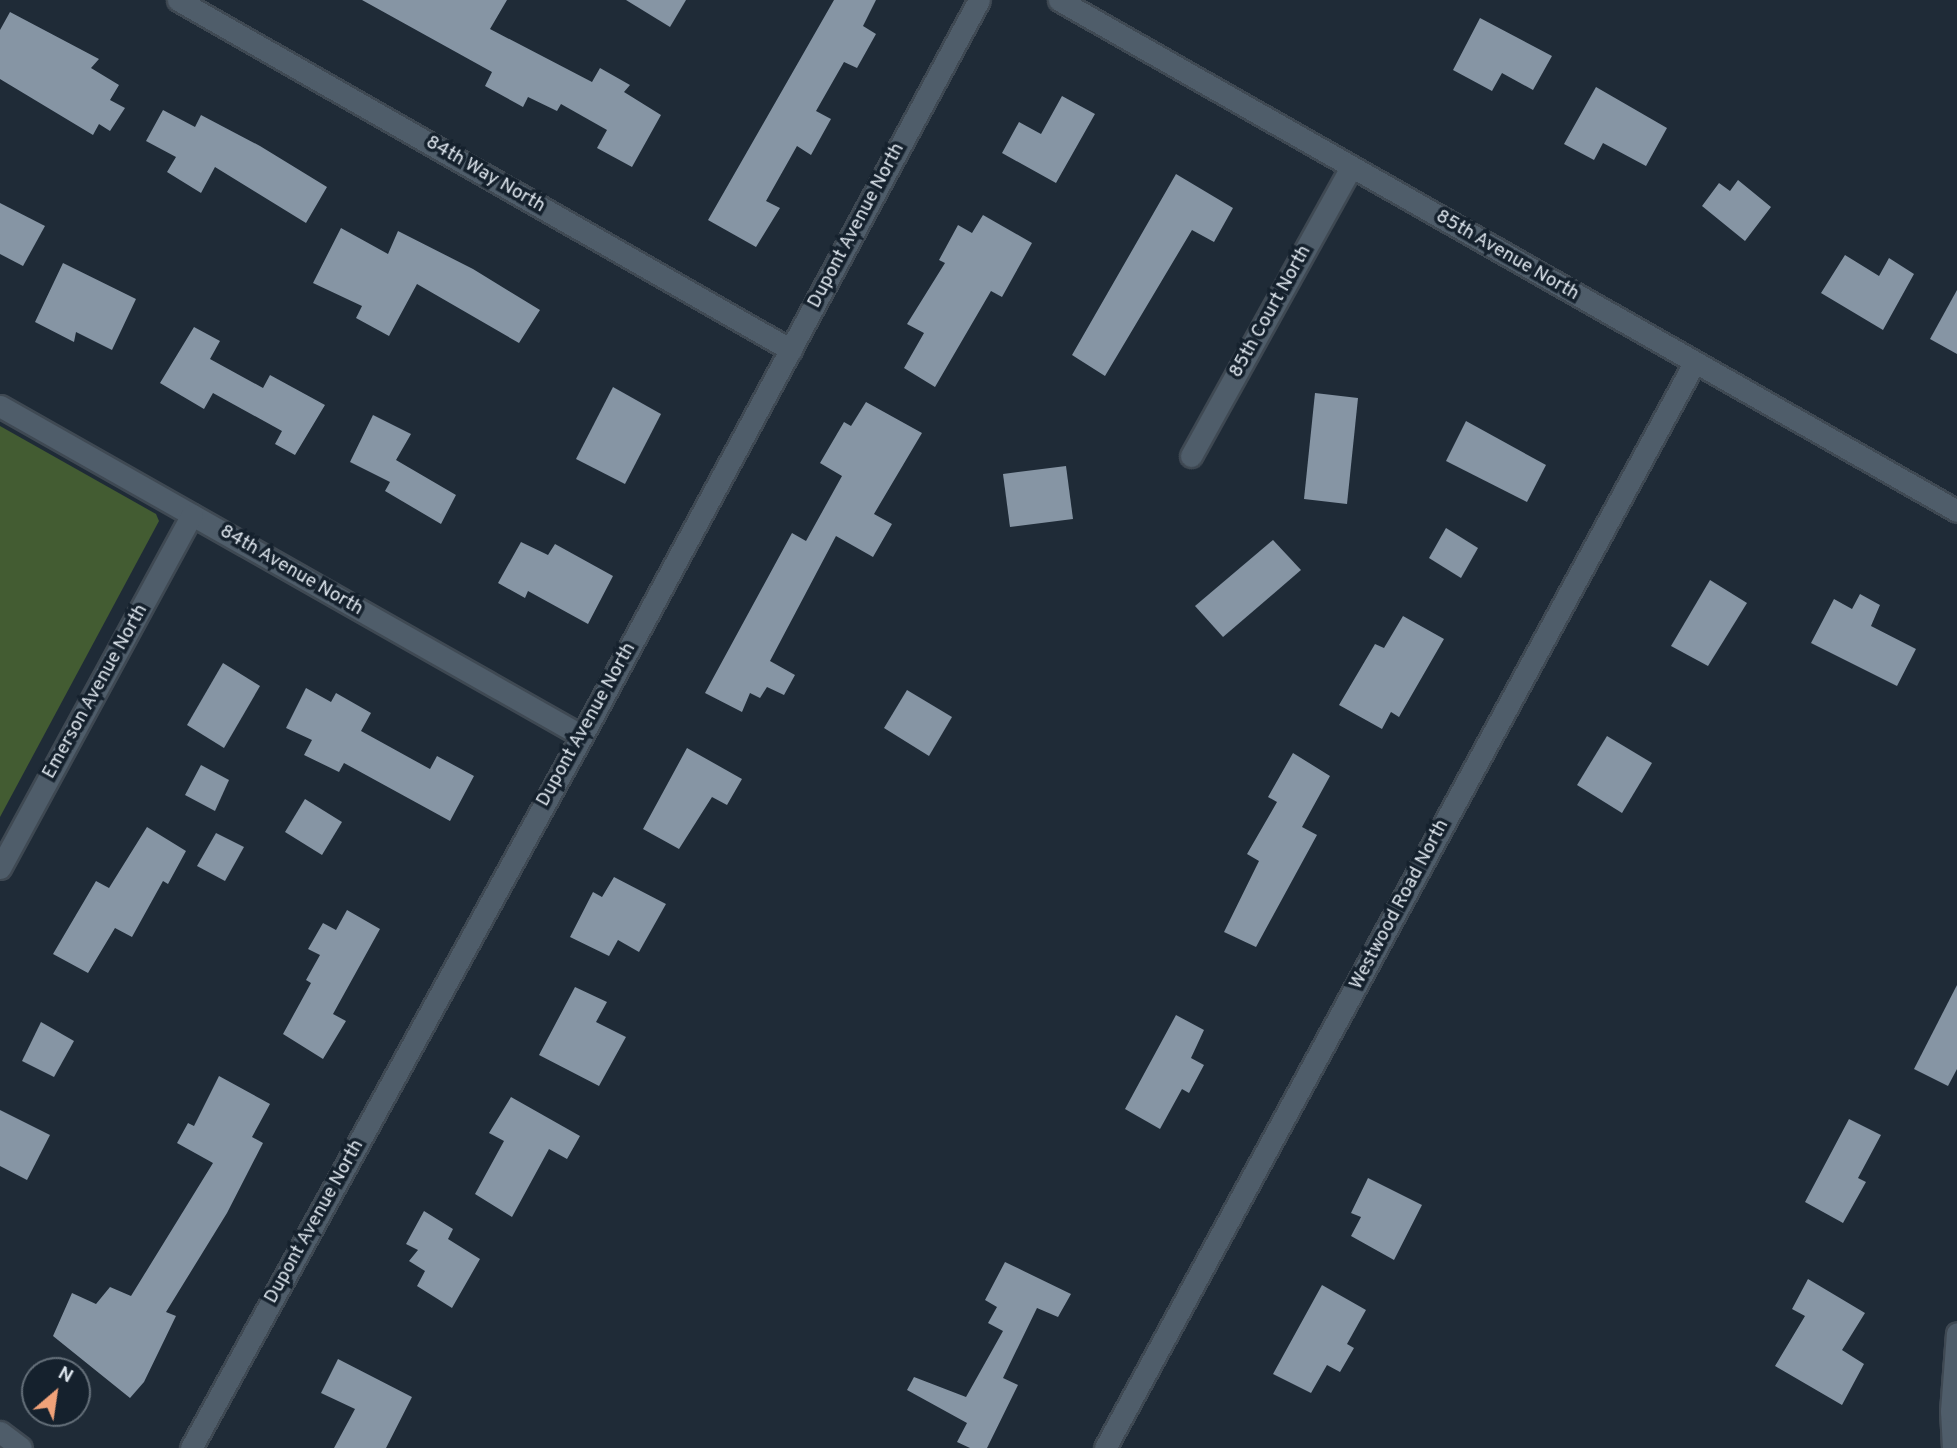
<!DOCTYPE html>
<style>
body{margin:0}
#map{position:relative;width:1957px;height:1448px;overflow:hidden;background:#1f2b37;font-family:Overpass,sans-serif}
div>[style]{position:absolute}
.green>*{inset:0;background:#435c32}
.building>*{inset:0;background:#8695a4}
.roads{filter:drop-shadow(2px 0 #3f4953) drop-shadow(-2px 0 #3f4953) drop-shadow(0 2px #3f4953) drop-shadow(0 -2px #3f4953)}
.street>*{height:21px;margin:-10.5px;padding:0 10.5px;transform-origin:10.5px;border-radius:10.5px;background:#4f5d6a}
.secondary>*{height:21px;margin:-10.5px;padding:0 10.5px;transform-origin:10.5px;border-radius:10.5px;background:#4f5d6a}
span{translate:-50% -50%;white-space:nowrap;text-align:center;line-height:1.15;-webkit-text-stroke:7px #15212d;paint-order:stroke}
.street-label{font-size:19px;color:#dbe3eb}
.north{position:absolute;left:21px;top:1357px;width:70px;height:70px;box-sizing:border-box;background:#15212d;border:2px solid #646f79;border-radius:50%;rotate:29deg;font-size:19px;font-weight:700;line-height:28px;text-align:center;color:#dbe3eb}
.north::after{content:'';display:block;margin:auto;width:24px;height:32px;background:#f0a279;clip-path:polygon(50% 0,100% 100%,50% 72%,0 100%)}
</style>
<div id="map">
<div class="green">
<i style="clip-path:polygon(0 426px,156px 514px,159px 521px,0 817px)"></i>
</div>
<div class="building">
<i style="clip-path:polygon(362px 0,507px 0,490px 29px,592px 82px,600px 68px,630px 85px,624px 92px,661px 115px,632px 167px,597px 148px,607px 130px,561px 104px,557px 111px,528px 97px,523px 107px,485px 86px,492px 72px)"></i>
<i style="clip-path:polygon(626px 0,686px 0,670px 27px)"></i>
<i style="clip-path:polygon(834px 0,876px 0,863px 26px,876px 34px,857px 68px,844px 62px,816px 111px,831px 119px,811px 155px,797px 146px,766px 201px,780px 208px,756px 247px,708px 220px)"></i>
<i style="clip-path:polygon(10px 12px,99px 59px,91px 68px,119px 85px,110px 100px,125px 108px,110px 131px,99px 124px,93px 135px,0 79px,0 30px)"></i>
<i style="clip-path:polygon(1480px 18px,1552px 56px,1533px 90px,1502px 73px,1492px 91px,1453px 70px)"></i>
<i style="clip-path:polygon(1596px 87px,1667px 128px,1646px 166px,1603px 143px,1594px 160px,1564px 144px)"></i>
<i style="clip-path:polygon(1062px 96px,1095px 114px,1056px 183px,1002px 153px,1019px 122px,1041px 134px)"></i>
<i style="clip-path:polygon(163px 110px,195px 127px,201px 115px,260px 146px,327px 187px,306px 223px,215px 167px,201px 193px,167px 172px,176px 157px,146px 141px)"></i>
<i style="clip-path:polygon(1176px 174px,1233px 208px,1214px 242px,1192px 230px,1105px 376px,1072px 355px)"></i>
<i style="clip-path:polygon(1738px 180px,1771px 207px,1745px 241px,1702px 206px,1719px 183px,1730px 191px)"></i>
<i style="clip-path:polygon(0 203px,45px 226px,23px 266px,0 254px)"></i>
<i style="clip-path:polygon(983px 215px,1032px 243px,1002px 297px,991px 291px,935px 387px,904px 368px,924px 333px,907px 324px,945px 263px,939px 260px,958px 225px,972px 233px)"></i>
<i style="clip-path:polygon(341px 228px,388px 254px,398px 231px,473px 269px,540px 310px,519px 343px,417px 284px,389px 336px,356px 318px,362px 306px,313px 283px)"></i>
<i style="clip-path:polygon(1845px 255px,1879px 276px,1889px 258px,1914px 274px,1883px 330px,1821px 293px)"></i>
<i style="clip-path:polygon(63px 263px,136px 299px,112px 350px,76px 332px,74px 342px,35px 322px)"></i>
<i style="clip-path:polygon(1957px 290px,1957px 354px,1930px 339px)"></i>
<i style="clip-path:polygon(194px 327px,220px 341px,210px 359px,263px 388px,270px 375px,325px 405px,295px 455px,275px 444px,282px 431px,213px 393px,204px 409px,160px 383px)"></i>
<i style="clip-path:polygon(613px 387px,661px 414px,625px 484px,576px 459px)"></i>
<i style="clip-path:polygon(1315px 393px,1358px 398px,1347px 504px,1304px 499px)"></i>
<i style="clip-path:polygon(866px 402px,922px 433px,874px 514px,892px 524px,873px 557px,836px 536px,770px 661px,795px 675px,784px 695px,767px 687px,760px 698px,750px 693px,742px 712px,705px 693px,792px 533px,806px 541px,842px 476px,820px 463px,844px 422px,851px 426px)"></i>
<i style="clip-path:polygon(373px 415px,411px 434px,396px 460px,456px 495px,441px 524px,385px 491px,390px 482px,350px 462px)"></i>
<i style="clip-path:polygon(1466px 421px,1546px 465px,1527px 502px,1446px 461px)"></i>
<i style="clip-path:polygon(1066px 466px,1073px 519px,1010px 527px,1003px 474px)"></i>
<i style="clip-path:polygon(1446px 528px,1478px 548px,1461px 578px,1429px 558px)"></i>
<i style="clip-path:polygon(1273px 540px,1301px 570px,1223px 637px,1195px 606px)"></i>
<i style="clip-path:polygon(521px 542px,548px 555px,555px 544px,613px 576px,588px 624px,528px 591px,525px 598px,498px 583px)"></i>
<i style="clip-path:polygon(1710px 580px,1747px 603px,1708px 666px,1671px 646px)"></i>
<i style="clip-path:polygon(1860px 594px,1880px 605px,1871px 626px,1916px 649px,1897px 686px,1811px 643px,1834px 599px,1852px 609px)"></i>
<i style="clip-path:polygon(1403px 616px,1444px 639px,1399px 717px,1391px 712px,1382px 729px,1339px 705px,1375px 644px,1384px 648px)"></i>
<i style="clip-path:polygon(223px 663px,260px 686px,224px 748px,187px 725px)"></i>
<i style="clip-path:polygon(306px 688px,331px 702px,336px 693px,371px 713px,361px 731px,430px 769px,437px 756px,474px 776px,450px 821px,344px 763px,339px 772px,304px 755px,312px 740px,286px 728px)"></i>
<i style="clip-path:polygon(907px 690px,952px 717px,929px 756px,884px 728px)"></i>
<i style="clip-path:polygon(1607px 736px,1652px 763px,1622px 813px,1577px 785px)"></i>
<i style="clip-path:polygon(687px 748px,742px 779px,727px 805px,712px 797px,679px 849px,643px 829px)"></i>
<i style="clip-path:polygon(1293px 753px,1330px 776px,1302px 827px,1317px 835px,1256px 947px,1224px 932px,1259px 861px,1247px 854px,1277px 802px,1268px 797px)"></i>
<i style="clip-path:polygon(201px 765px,229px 780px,215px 811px,185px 795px)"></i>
<i style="clip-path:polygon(305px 799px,342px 822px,322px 855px,285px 832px)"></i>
<i style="clip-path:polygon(147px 827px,186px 851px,168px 884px,163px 881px,132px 937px,115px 928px,88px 973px,53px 954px,96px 881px,109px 888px)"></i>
<i style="clip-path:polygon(216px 833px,244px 847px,225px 881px,197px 866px)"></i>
<i style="clip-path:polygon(614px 877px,666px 904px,639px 952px,618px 940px,609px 956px,570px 937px,593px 892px,602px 897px)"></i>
<i style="clip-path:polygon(347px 910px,380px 929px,333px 1014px,346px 1021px,323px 1059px,283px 1034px,311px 983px,306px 980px,320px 955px,308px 949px,323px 923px,336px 930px)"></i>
<i style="clip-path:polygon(1957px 985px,1957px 1069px,1948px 1086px,1914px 1069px)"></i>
<i style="clip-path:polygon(575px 987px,607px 1002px,596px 1022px,626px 1037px,599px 1086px,539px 1055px)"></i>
<i style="clip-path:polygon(1176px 1015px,1204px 1030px,1191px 1058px,1204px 1065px,1189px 1093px,1182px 1089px,1160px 1129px,1125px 1109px)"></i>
<i style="clip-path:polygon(41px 1022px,74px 1041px,54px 1077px,22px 1061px)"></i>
<i style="clip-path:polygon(219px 1076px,270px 1104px,252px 1137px,263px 1143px,227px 1213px,166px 1312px,176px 1316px,144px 1382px,130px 1398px,53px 1336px,72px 1293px,96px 1304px,110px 1287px,131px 1296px,213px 1163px,177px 1143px,188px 1123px,194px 1126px)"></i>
<i style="clip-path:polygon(511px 1097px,580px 1136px,567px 1159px,549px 1149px,512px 1217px,475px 1194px,504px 1141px,489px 1133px)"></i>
<i style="clip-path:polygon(0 1110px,50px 1135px,27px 1180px,0 1166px)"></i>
<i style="clip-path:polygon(1849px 1119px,1881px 1135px,1858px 1178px,1866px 1182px,1843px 1223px,1805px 1202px)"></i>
<i style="clip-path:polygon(1368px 1178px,1422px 1205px,1394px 1260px,1351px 1236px,1361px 1217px,1351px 1213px)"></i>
<i style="clip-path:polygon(424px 1211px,453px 1229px,448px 1239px,480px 1259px,452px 1308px,417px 1286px,425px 1271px,409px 1261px,418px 1250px,406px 1244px)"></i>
<i style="clip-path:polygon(1005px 1262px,1071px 1294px,1058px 1317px,1037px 1308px,1003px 1378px,1018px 1385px,987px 1448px,970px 1448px,957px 1442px,967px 1423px,907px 1390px,914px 1377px,966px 1397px,1003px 1331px,988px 1323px,997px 1307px,985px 1300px)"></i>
<i style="clip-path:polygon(1808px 1279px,1865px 1313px,1842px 1350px,1864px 1364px,1842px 1405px,1775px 1366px,1805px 1316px,1792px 1309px)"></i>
<i style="clip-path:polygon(1322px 1285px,1366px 1310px,1347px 1344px,1354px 1348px,1340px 1372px,1327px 1365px,1311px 1393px,1273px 1374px)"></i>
<i style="clip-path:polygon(338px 1359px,412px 1397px,386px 1448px,334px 1448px,355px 1409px,321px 1393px)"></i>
</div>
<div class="roads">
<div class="street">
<i style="left:178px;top:0;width:706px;rotate:29.72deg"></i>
<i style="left:0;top:406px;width:669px;rotate:29.55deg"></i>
<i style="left:1191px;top:456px;width:330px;rotate:-61deg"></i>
<i style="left:0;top:868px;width:402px;rotate:-61.5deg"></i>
<i style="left:0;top:1432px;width:26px;rotate:37deg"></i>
<i style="left:191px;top:1448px;width:812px;rotate:-61.23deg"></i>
<i style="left:582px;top:736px;width:836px;rotate:-61.66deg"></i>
<i style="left:1105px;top:1448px;width:1235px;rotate:-61.5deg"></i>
<i style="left:1953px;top:1448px;width:37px;rotate:-93deg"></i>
<i style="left:1951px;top:1411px;width:78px;rotate:-85.6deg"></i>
</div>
<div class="secondary">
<i style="left:1059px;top:0;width:1033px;rotate:29.64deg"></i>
</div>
</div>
<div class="street-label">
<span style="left:485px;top:175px;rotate:30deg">84th Way North</span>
<span style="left:857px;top:226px;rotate:-62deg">Dupont Avenue North</span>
<span style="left:1507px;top:256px;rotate:30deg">85th Avenue North</span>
<span style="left:1271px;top:312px;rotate:-61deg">85th Court North</span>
<span style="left:291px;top:571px;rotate:30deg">84th Avenue North</span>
<span style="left:96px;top:692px;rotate:-61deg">Emerson Avenue North</span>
<span style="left:587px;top:725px;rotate:-61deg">Dupont Avenue North</span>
<span style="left:1400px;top:905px;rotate:-62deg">Westwood Road North</span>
<span style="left:315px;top:1222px;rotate:-61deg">Dupont Avenue North</span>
</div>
<div class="north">N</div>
</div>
